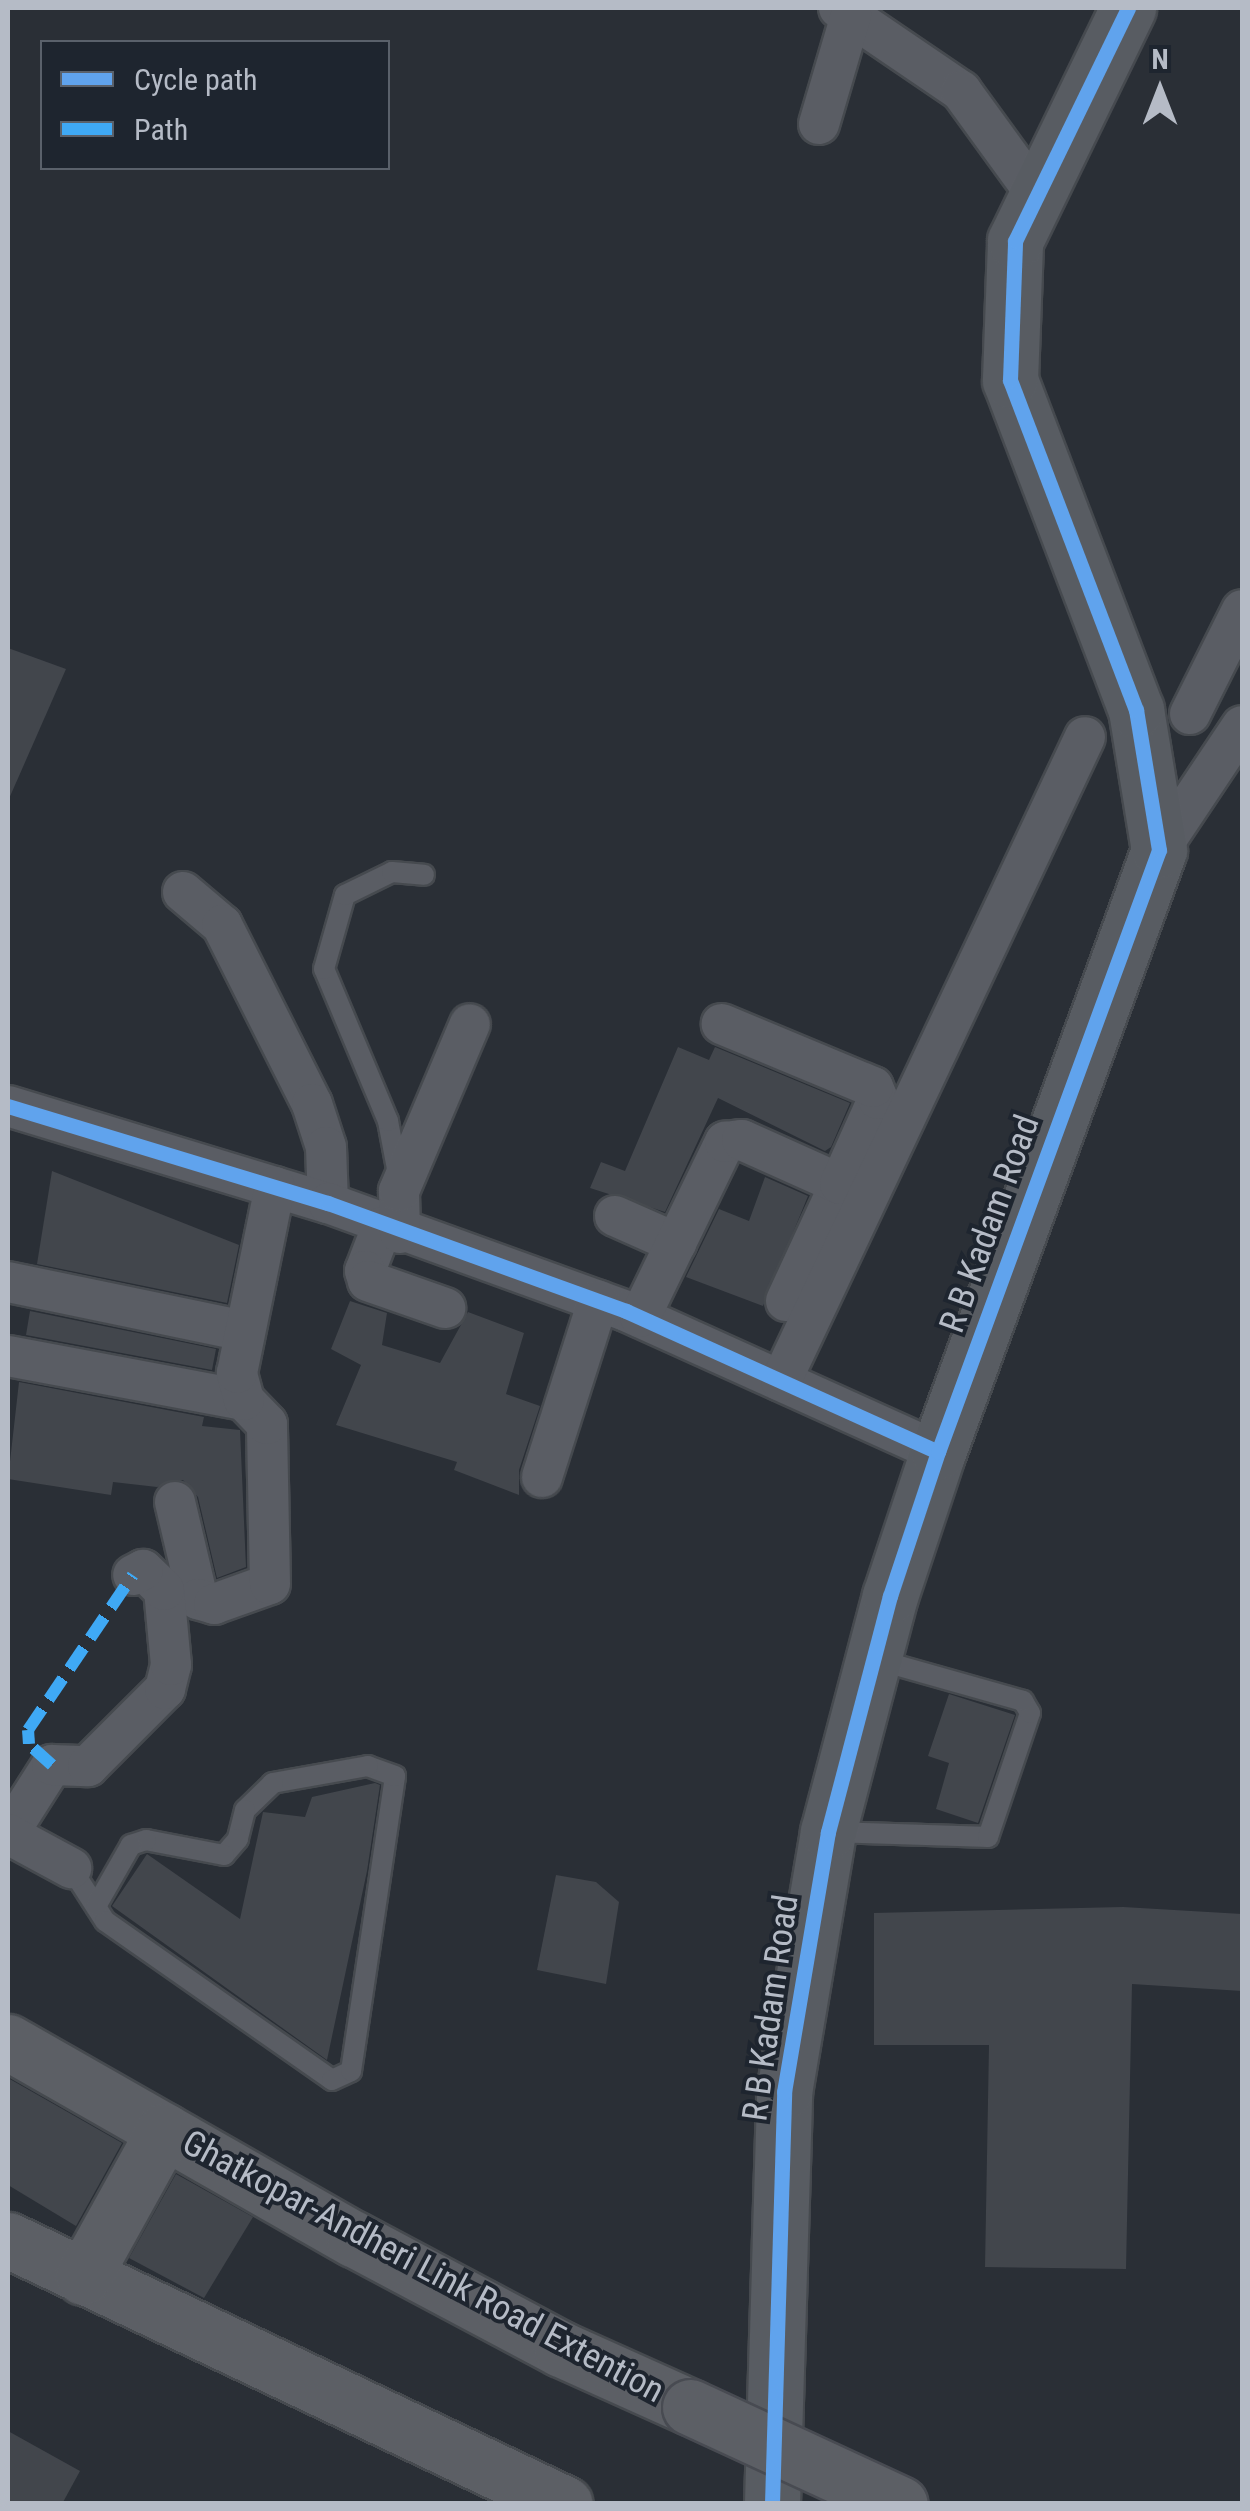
<!DOCTYPE html>
<style>
body{margin:0}
#map{position:relative;width:1250px;height:2511px;overflow:hidden;background:#2a2f36;font-family:"Roboto Condensed",sans-serif}
div>[style]{position:absolute}
.building>*{inset:0;background:#42464c}
.roads{filter:drop-shadow(2px 0 #464a4f) drop-shadow(-2px 0 #464a4f) drop-shadow(0 2px #464a4f) drop-shadow(0 -2px #464a4f)}
.lane>*{height:20px;margin:-10px;padding:0 10px;transform-origin:10px;border-radius:10px;background:#5a5d64}
.street>*{height:40px;margin:-20px;padding:0 20px;transform-origin:20px;border-radius:20px;background:#5a5d64}
.secondary>*{height:55px;margin:-27.5px;padding:0 27.5px;transform-origin:27.5px;border-radius:27.5px;background:#585c62}
.primary>*{height:55px;margin:-27.5px;padding:0 27.5px;transform-origin:27.5px;border-radius:27.5px;background:#5c5f65}
.bridges{filter:drop-shadow(2px 0 #484b52) drop-shadow(-2px 0 #484b52) drop-shadow(0 2px #484b52) drop-shadow(0 -2px #484b52)}
.primary-bridge>*{height:55px;margin:-27.5px;padding:0 27.5px;transform-origin:27.5px;border-radius:27.5px;background:#5c5f65}
.quiet>*{height:12px;margin-top:-6px;transform-origin:0;background:repeating-linear-gradient(90deg,#3fa9f5 0 25px,transparent 0 37px)}
.cycleway>*{height:15px;margin:-7.5px;padding:0 7.5px;transform-origin:7.5px;border-radius:7.5px;background:#60a3ed}
span{translate:-50% -50%;white-space:nowrap;text-align:center;line-height:1.15;-webkit-text-stroke:8px #1e252f;paint-order:stroke}
.street-label{font-size:35px;color:#b5bbc6}
.frame{position:absolute;inset:0;border:10px solid #b5bbc6;pointer-events:none}
.legend{position:absolute;left:40px;top:40px;width:350px;height:130px;box-sizing:border-box;background:#1e252f;border:2px solid #5a616b;margin:0;padding:12px 18px;list-style:none;font-size:30px;color:#b5bbc6}
.legend li{display:flex;align-items:center;gap:20px;height:50px}
.legend b{width:50px;border:2px solid #5a616b}
.north{position:absolute;left:1110px;top:40px;width:100px;height:100px;-webkit-text-stroke:8px #1e252f;paint-order:stroke;rotate:0deg;font-size:28px;font-weight:700;line-height:40px;text-align:center;color:#b5bbc6}
.north::after{content:'';display:block;margin:auto;width:35px;height:45px;background:#b5bbc6;clip-path:polygon(50% 0,100% 100%,50% 72%,0 100%)}
</style>
<div id="map">
<div class="building">
<i style="clip-path:polygon(8px 648px,66px 669px,8px 801px)"></i>
<i style="clip-path:polygon(678px 1047px,709px 1060px,715px 1047px,850px 1103px,831px 1147px,825px 1151px,718px 1098px,665px 1212px,590px 1188px,601px 1162px,625px 1171px)"></i>
<i style="clip-path:polygon(52px 1171px,239px 1245px,227px 1303px,37px 1264px)"></i>
<i style="clip-path:polygon(765px 1177px,808px 1196px,763px 1306px,686px 1277px,719px 1209px,749px 1221px)"></i>
<i style="clip-path:polygon(350px 1301px,387px 1313px,382px 1345px,440px 1363px,468px 1312px,524px 1333px,506px 1394px,540px 1406px,519px 1470px,519px 1495px,454px 1470px,457px 1462px,336px 1425px,361px 1365px,331px 1349px)"></i>
<i style="clip-path:polygon(30px 1311px,216px 1349px,212px 1370px,26px 1335px)"></i>
<i style="clip-path:polygon(19px 1382px,204px 1417px,202px 1426px,240px 1430px,246px 1567px,217px 1578px,198px 1497px,183px 1480px,157px 1487px,113px 1482px,111px 1495px,8px 1479px)"></i>
<i style="clip-path:polygon(949px 1694px,1015px 1715px,978px 1823px,936px 1809px,949px 1763px,928px 1756px)"></i>
<i style="clip-path:polygon(375px 1783px,380px 1785px,367px 1871px,327px 2060px,112px 1906px,147px 1854px,240px 1919px,263px 1812px,305px 1817px,312px 1797px)"></i>
<i style="clip-path:polygon(556px 1875px,596px 1882px,619px 1902px,606px 1984px,537px 1970px)"></i>
<i style="clip-path:polygon(1123px 1907px,1242px 1914px,1242px 1991px,1132px 1984px,1126px 2269px,985px 2267px,989px 2045px,874px 2045px,874px 1913px)"></i>
<i style="clip-path:polygon(8px 2078px,122px 2143px,76px 2226px,8px 2185px)"></i>
<i style="clip-path:polygon(176px 2174px,253px 2217px,204px 2298px,129px 2258px)"></i>
<i style="clip-path:polygon(8px 2431px,80px 2471px,62px 2504px,8px 2504px)"></i>
</div>
<div class="roads">
<div class="lane">
<i style="left:398px;top:1174px;width:54px;rotate:-100.7deg"></i>
<i style="left:388px;top:1121px;width:165px;rotate:-112.8deg"></i>
<i style="left:324px;top:969px;width:77px;rotate:-74.2deg"></i>
<i style="left:345px;top:895px;width:52px;rotate:-26.1deg"></i>
<i style="left:392px;top:872px;width:32px;rotate:5deg"></i>
<i style="left:833px;top:1832px;width:155px;rotate:1.8deg"></i>
<i style="left:988px;top:1837px;width:131px;rotate:-71.3deg"></i>
<i style="left:1030px;top:1713px;width:14px;rotate:-120deg"></i>
<i style="left:1023px;top:1701px;width:154px;rotate:-164.2deg"></i>
<i style="left:71px;top:1868px;width:63px;rotate:57.3deg"></i>
<i style="left:105px;top:1921px;width:277px;rotate:35deg"></i>
<i style="left:332px;top:2080px;width:21px;rotate:-25deg"></i>
<i style="left:351px;top:2071px;width:298px;rotate:-81.5deg"></i>
<i style="left:395px;top:1776px;width:29px;rotate:-160deg"></i>
<i style="left:368px;top:1766px;width:97px;rotate:169.9deg"></i>
<i style="left:273px;top:1783px;width:39px;rotate:136deg"></i>
<i style="left:245px;top:1810px;width:30px;rotate:104deg"></i>
<i style="left:238px;top:1839px;width:21px;rotate:131deg"></i>
<i style="left:224px;top:1855px;width:79px;rotate:-169.1deg"></i>
<i style="left:146px;top:1840px;width:16px;rotate:162deg"></i>
<i style="left:131px;top:1845px;width:70px;rotate:119.8deg"></i>
</div>
<div class="street">
<i style="left:839px;top:8px;width:148px;rotate:34.2deg"></i>
<i style="left:961px;top:91px;width:126px;rotate:54deg"></i>
<i style="left:819px;top:124px;width:114px;rotate:-73.6deg"></i>
<i style="left:1190px;top:714px;width:116px;rotate:-63.4deg"></i>
<i style="left:1159px;top:850px;width:149px;rotate:-56.2deg"></i>
<i style="left:183px;top:892px;width:51px;rotate:40.2deg"></i>
<i style="left:222px;top:925px;width:200px;rotate:63.3deg"></i>
<i style="left:312px;top:1104px;width:45px;rotate:72deg"></i>
<i style="left:326px;top:1147px;width:56px;rotate:88deg"></i>
<i style="left:8px;top:1106px;width:334px;rotate:16.9deg"></i>
<i style="left:328px;top:1203px;width:317px;rotate:19.9deg"></i>
<i style="left:626px;top:1311px;width:342px;rotate:24.3deg"></i>
<i style="left:615px;top:1216px;width:67px;rotate:23.9deg"></i>
<i style="left:382px;top:1227px;width:47px;rotate:111.1deg"></i>
<i style="left:365px;top:1271px;width:10px;rotate:73deg"></i>
<i style="left:368px;top:1281px;width:82px;rotate:19.3deg"></i>
<i style="left:400px;top:1233px;width:42px;rotate:-91.4deg"></i>
<i style="left:399px;top:1191px;width:181px;rotate:-67deg"></i>
<i style="left:8px;top:1282px;width:242px;rotate:11.7deg"></i>
<i style="left:786px;top:1301px;width:129px;rotate:-65.2deg"></i>
<i style="left:640px;top:1317px;width:195px;rotate:-64.1deg"></i>
<i style="left:725px;top:1142px;width:17px;rotate:-7deg"></i>
<i style="left:742px;top:1140px;width:107px;rotate:24.2deg"></i>
<i style="left:840px;top:1184px;width:93px;rotate:-65.9deg"></i>
<i style="left:878px;top:1099px;width:13px;rotate:-113deg"></i>
<i style="left:873px;top:1087px;width:164px;rotate:-157.4deg"></i>
<i style="left:8px;top:1356px;width:240px;rotate:10.6deg"></i>
<i style="left:781px;top:1381px;width:712px;rotate:-64.73deg"></i>
<i style="left:542px;top:1477px;width:185px;rotate:-72.3deg"></i>
<i style="left:175px;top:1502px;width:100px;rotate:76.7deg"></i>
<i style="left:198px;top:1599px;width:17px;rotate:17deg"></i>
<i style="left:214px;top:1604px;width:59px;rotate:-19.7deg"></i>
<i style="left:270px;top:1584px;width:160px;rotate:-91.1deg"></i>
<i style="left:267px;top:1424px;width:33px;rotate:-134deg"></i>
<i style="left:244px;top:1400px;width:28px;rotate:-105deg"></i>
<i style="left:237px;top:1373px;width:190px;rotate:-78.5deg"></i>
<i style="left:8px;top:1834px;width:82px;rotate:-57.5deg"></i>
<i style="left:52px;top:1765px;width:36px;rotate:2deg"></i>
<i style="left:88px;top:1766px;width:109px;rotate:-45deg"></i>
<i style="left:165px;top:1689px;width:25px;rotate:-76deg"></i>
<i style="left:171px;top:1665px;width:75px;rotate:-95.3deg"></i>
<i style="left:164px;top:1590px;width:29px;rotate:-136deg"></i>
<i style="left:143px;top:1570px;width:11px;rotate:153deg"></i>
<i style="left:8px;top:1834px;width:72px;rotate:28.4deg"></i>
</div>
<div class="secondary">
<i style="left:772px;top:2504px;width:412px;rotate:-88.3deg"></i>
<i style="left:784px;top:2092px;width:264px;rotate:-80.4deg"></i>
<i style="left:828px;top:1832px;width:244px;rotate:-75.3deg"></i>
<i style="left:890px;top:1596px;width:152px;rotate:-71.6deg"></i>
<i style="left:938px;top:1452px;width:641px;rotate:-69.84deg"></i>
<i style="left:1159px;top:850px;width:142px;rotate:-99.3deg"></i>
<i style="left:1136px;top:710px;width:353px;rotate:-110.9deg"></i>
<i style="left:1010px;top:380px;width:139px;rotate:-87.9deg"></i>
<i style="left:1015px;top:241px;width:259px;rotate:-64.1deg"></i>
</div>
<div class="primary">
<i style="left:8px;top:2042px;width:398px;rotate:29.7deg"></i>
<i style="left:354px;top:2239px;width:234px;rotate:28deg"></i>
<i style="left:561px;top:2349px;width:141px;rotate:24.2deg"></i>
<i style="left:8px;top:2240px;width:616px;rotate:25.36deg"></i>
<i style="left:83px;top:2277px;width:167px;rotate:-61deg"></i>
</div>
</div>
<div class="bridges">
<div class="primary-bridge">
<i style="left:690px;top:2407px;width:231px;rotate:24.8deg"></i>
</div>
</div>
<div class="quiet">
<i style="left:52px;top:1765px;width:31px;rotate:-138deg"></i>
<i style="left:29px;top:1744px;width:14px;rotate:-94deg"></i>
<i style="left:28px;top:1730px;width:187px;rotate:-55.9deg"></i>
</div>
<div class="cycleway">
<i style="left:8px;top:1106px;width:334px;rotate:16.9deg"></i>
<i style="left:328px;top:1203px;width:317px;rotate:19.9deg"></i>
<i style="left:626px;top:1311px;width:342px;rotate:24.3deg"></i>
<i style="left:772px;top:2504px;width:412px;rotate:-88.3deg"></i>
<i style="left:784px;top:2092px;width:264px;rotate:-80.4deg"></i>
<i style="left:828px;top:1832px;width:244px;rotate:-75.3deg"></i>
<i style="left:890px;top:1596px;width:152px;rotate:-71.6deg"></i>
<i style="left:938px;top:1452px;width:641px;rotate:-69.84deg"></i>
<i style="left:1159px;top:850px;width:142px;rotate:-99.3deg"></i>
<i style="left:1136px;top:710px;width:353px;rotate:-110.9deg"></i>
<i style="left:1010px;top:380px;width:139px;rotate:-87.9deg"></i>
<i style="left:1015px;top:241px;width:259px;rotate:-64.1deg"></i>
</div>
<div class="street-label">
<span style="left:990px;top:1224px;rotate:-70deg">R B Kadam Road</span>
<span style="left:771px;top:2008px;rotate:-82deg">R B Kadam Road</span>
<span style="left:423px;top:2267px;rotate:28deg">Ghatkopar-Andheri Link Road Extention</span>
</div>
<div class="frame"></div>
<ul class="legend">
<li><b style="height:12px;background:#60a3ed"></b>Cycle path</li>
<li><b style="height:12px;background:#3fa9f5"></b>Path</li>
</ul>
<div class="north">N</div>
</div>
